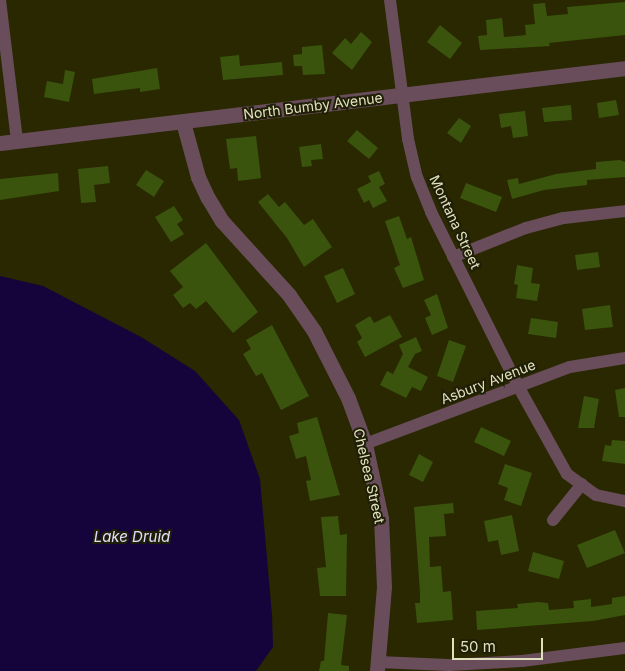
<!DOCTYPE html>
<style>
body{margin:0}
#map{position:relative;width:625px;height:671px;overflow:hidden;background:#292800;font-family:Inter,sans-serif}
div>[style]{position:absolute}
.water>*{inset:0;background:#15033c}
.building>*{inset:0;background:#3a540d}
.minor>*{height:12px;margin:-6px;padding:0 6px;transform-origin:6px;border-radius:6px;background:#694d5b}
.tertiary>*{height:15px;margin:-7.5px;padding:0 7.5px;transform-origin:7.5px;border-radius:7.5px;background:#694d5b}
span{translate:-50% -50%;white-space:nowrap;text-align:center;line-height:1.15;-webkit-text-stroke:4px #1f1e07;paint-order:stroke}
.street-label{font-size:14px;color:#e0e0bc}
.water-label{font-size:15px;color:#e0defb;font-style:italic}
.scale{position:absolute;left:452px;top:638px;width:91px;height:22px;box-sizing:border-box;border:2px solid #e0e0bc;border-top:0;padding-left:6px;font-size:15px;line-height:18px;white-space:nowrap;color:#e0e0bc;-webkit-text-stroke:4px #1f1e07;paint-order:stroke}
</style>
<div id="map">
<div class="water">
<i style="clip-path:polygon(0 276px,43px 286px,141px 337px,195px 371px,239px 420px,260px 479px,272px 615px,273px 647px,256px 671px,0 671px)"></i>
</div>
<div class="building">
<i style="clip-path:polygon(625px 2px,625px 35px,549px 43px,550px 46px,480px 50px,478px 36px,487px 35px,486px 20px,502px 18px,504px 37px,526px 35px,525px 25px,535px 24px,533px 4px,545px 3px,547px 16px,568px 14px,567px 7px)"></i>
<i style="clip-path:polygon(440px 25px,462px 43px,450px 59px,427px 42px)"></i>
<i style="clip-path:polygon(361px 32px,372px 42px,352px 70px,332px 53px,345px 38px,351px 44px)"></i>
<i style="clip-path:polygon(322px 45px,325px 74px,303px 75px,302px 66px,294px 66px,293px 55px,302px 54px,302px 47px)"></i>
<i style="clip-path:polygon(239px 55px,240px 66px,282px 62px,283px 75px,223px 80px,220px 57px)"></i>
<i style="clip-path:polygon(157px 68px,160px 89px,140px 92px,140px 88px,94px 94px,92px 79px)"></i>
<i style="clip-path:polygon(65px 70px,75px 72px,69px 102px,44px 97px,47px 81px,63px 84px)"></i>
<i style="clip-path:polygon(616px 100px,619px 115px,599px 118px,597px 103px)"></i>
<i style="clip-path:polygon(571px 105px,572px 120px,544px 122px,542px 108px)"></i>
<i style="clip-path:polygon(525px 111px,528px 136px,513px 138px,511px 126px,501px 128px,499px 114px)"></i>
<i style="clip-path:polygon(459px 118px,471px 126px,461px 143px,447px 133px)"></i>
<i style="clip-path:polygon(357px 130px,378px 148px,369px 159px,347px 141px)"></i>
<i style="clip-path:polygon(256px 136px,261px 178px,238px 181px,237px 168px,230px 169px,226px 139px)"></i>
<i style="clip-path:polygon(321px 144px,323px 159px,311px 160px,312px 166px,302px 167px,299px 147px)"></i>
<i style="clip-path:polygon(620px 160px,625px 162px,625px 177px,587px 180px,587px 185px,544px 190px,512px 199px,507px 180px,518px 178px,519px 184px,556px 174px,596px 169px,596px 162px)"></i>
<i style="clip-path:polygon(108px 166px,110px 183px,94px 185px,96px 202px,81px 203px,78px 169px)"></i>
<i style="clip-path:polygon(146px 170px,164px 181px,154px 197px,136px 185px)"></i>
<i style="clip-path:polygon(379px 171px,385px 184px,379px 187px,387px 201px,373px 208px,369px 200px,364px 203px,357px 189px,371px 182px,368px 176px)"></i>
<i style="clip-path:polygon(58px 173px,59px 191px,0 200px,0 179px)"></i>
<i style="clip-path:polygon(466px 183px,502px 197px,496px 212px,460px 198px)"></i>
<i style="clip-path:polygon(268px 194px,279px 207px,285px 202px,304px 225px,313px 219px,332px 247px,304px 267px,287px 238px,258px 202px)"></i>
<i style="clip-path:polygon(174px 206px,183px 220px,177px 224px,184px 234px,171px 242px,155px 217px)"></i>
<i style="clip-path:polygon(399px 216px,407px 239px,411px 237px,424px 280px,403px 288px,394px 268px,400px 265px,385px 221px)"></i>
<i style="clip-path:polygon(206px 243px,258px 312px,233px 333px,206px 301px,196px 309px,190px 303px,183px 308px,173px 295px,183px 287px,170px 271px)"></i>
<i style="clip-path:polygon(598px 252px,600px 267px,577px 270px,575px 255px)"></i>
<i style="clip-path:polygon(517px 265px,533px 268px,531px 283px,540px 284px,537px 301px,516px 298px,518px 285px,514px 284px)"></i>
<i style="clip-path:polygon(343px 268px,355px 294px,337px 303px,324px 276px)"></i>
<i style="clip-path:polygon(437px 294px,448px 328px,432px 335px,425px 318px,431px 315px,424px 300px)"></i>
<i style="clip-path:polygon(610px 305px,613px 327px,585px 330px,582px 309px)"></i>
<i style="clip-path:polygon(390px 315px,402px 337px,365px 357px,357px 342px,362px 338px,355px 325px,370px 316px,374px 323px)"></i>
<i style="clip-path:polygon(531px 318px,558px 322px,556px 338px,528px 334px)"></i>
<i style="clip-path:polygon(272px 325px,309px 396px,281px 410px,262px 373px,256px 376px,243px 354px,251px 349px,246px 340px)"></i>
<i style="clip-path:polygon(416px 337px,422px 351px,415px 354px,408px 367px,428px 377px,421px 391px,412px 387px,406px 398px,380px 385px,387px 371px,393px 374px,403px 354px,399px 345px)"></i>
<i style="clip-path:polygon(449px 340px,466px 346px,453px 382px,437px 376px)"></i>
<i style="clip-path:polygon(625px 388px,625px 417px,619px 417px,615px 390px)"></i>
<i style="clip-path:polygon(584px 396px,599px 399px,594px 428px,578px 428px)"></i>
<i style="clip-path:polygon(317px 417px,340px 495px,310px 501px,306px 481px,311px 480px,306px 456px,296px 459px,289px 436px,299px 433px,297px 423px)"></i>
<i style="clip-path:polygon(481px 427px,511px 441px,504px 456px,474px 442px)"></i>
<i style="clip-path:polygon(612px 440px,625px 441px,625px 464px,602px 461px,605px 445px,611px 446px)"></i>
<i style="clip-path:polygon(419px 454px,433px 462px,423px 482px,409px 475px)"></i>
<i style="clip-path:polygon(505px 464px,532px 473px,521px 506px,504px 500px,508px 488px,498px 484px)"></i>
<i style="clip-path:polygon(453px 503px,454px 513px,444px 514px,446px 536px,429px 537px,430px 567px,441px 566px,443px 592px,451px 591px,453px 620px,417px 623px,415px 603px,420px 603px,420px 593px,414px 507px)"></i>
<i style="clip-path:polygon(512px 515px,519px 551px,501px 555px,498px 540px,488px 542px,484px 521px)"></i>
<i style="clip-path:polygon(338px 516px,340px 535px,347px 534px,346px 596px,320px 596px,317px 568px,326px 567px,321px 517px)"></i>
<i style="clip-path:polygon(615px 530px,625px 553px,587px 568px,577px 545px)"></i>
<i style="clip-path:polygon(533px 552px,564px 561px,559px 579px,528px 571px)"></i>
<i style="clip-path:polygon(625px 596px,625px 615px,593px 621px,477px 630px,476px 611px,518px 608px,517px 604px,538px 602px,548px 603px,549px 610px,574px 608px,573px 601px,591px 599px,591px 607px,612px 604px,612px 598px)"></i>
<i style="clip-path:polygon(328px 613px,347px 615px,341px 665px,349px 666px,349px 671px,319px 671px,321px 661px,324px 661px)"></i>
</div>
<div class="minor">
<i style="left:0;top:0;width:142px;rotate:83.1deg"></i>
<i style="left:390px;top:0;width:140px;rotate:82.6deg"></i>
<i style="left:408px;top:139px;width:39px;rotate:77deg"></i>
<i style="left:417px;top:177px;width:38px;rotate:68deg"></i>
<i style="left:431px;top:212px;width:195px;rotate:63.4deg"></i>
<i style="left:518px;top:386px;width:101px;rotate:60.9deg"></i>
<i style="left:567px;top:474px;width:36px;rotate:36deg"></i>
<i style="left:596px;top:495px;width:30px;rotate:12deg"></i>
<i style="left:453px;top:257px;width:79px;rotate:-21.7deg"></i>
<i style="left:526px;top:228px;width:39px;rotate:-15deg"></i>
<i style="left:564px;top:218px;width:61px;rotate:-6.5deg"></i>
<i style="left:365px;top:444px;width:219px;rotate:-20.6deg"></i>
<i style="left:570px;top:367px;width:56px;rotate:-9.3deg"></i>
<i style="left:553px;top:520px;width:46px;rotate:-51.1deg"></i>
<i style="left:378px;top:662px;width:71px;rotate:2.4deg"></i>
<i style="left:449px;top:665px;width:73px;rotate:-3.1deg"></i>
<i style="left:522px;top:661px;width:104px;rotate:-7.2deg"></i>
</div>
<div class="tertiary">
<i style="left:183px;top:122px;width:57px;rotate:74.7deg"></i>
<i style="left:198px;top:177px;width:23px;rotate:65deg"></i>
<i style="left:208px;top:198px;width:27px;rotate:59deg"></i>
<i style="left:222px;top:221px;width:100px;rotate:47.8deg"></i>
<i style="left:289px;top:295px;width:44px;rotate:55.2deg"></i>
<i style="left:314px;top:331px;width:75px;rotate:63.1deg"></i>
<i style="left:348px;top:398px;width:49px;rotate:69.7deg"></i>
<i style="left:365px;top:444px;width:76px;rotate:77.8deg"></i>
<i style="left:381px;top:518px;width:69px;rotate:87.5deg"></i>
<i style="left:384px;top:587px;width:84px;rotate:94.8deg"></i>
<i style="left:0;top:143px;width:629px;rotate:-6.84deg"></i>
</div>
<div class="street-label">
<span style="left:313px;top:106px;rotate:-7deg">North Bumby Avenue</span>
<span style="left:455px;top:222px;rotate:65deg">Montana Street</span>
<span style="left:488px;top:382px;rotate:-21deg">Asbury Avenue</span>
<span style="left:369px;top:476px;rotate:77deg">Chelsea Street</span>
</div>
<div class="water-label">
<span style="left:132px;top:537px">Lake Druid</span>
</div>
<div class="scale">50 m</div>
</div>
